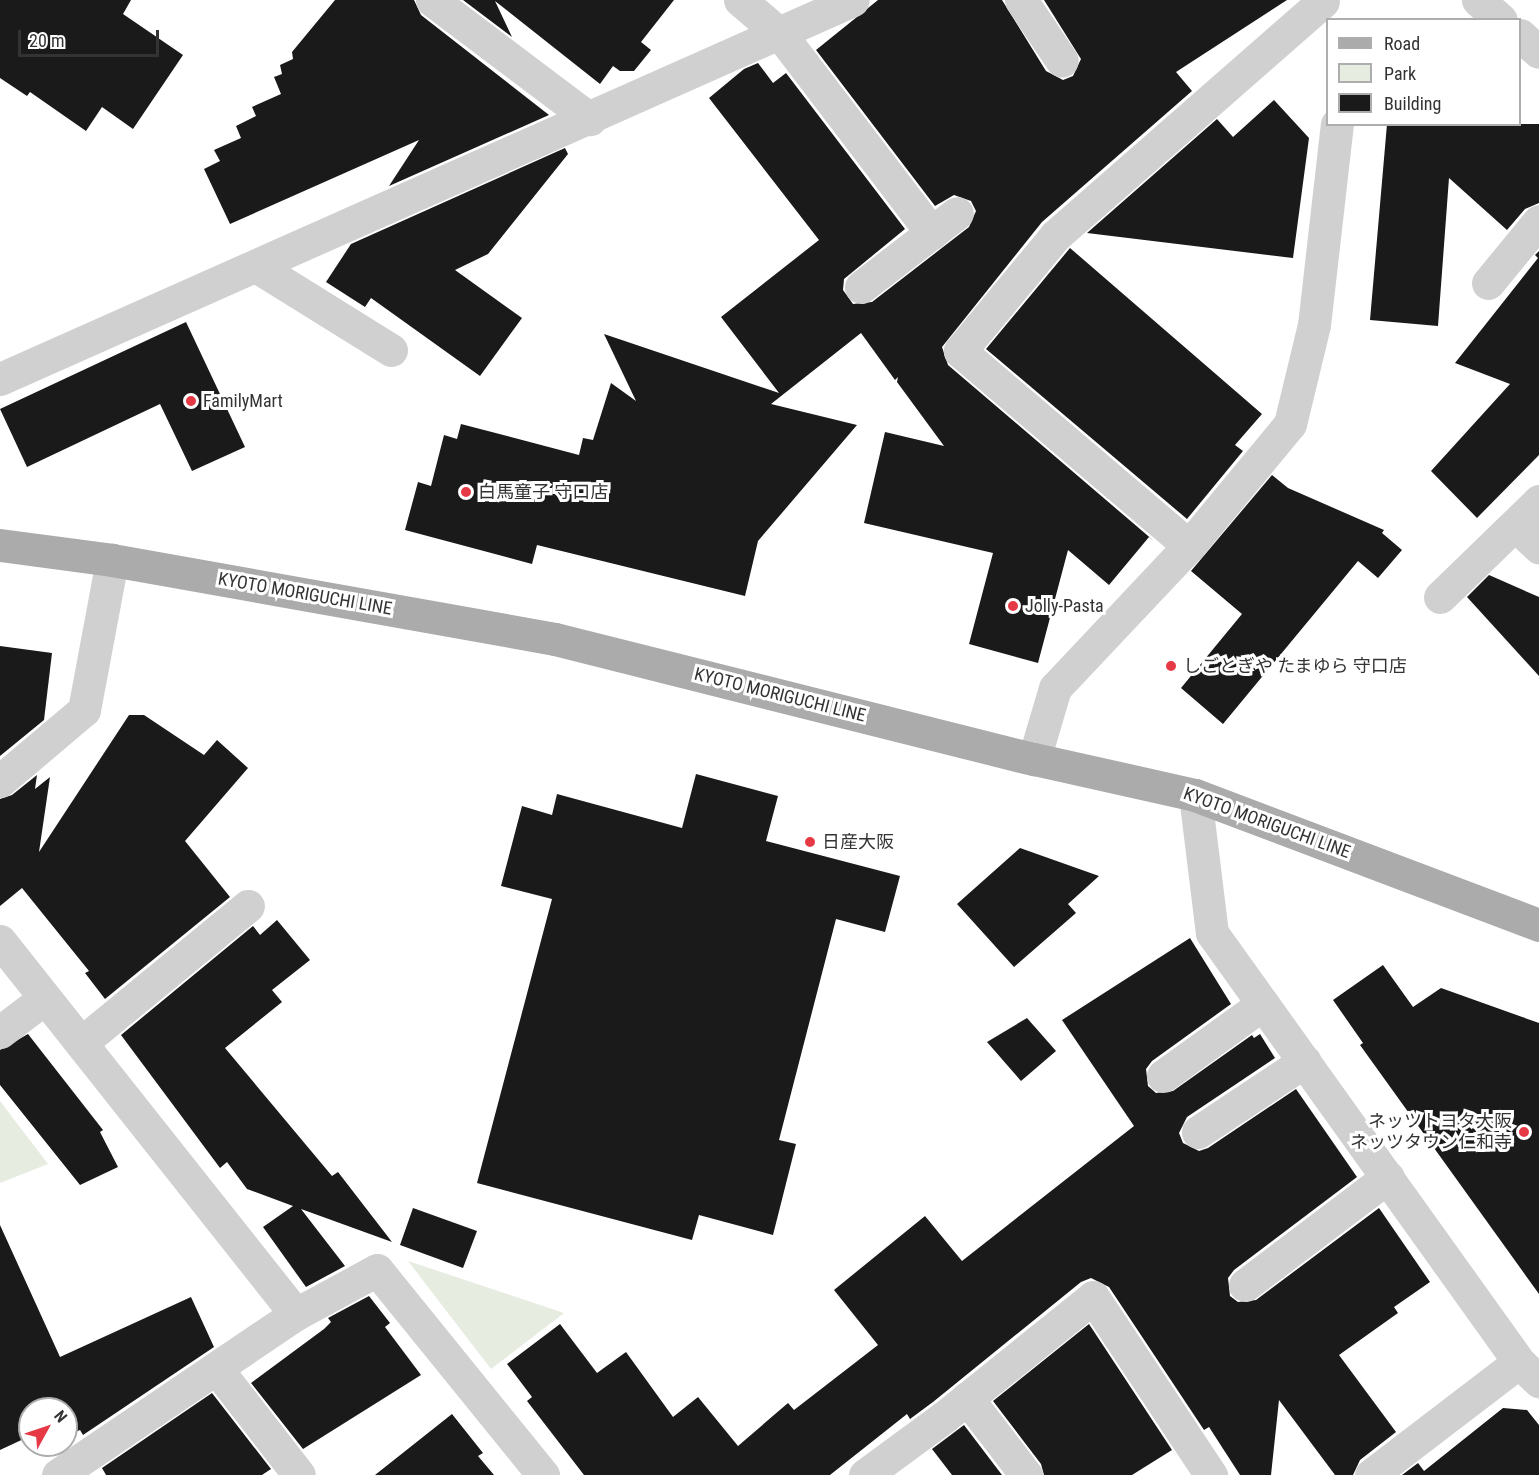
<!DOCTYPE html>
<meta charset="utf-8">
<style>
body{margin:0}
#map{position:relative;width:1539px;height:1475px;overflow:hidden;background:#fff;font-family:"Roboto Condensed","Noto Sans JP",sans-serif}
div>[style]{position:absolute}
.green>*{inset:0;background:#e6ecdf}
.building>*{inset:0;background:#1a1a1a}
.minor>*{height:33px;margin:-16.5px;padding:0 16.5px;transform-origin:16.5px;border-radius:16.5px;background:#d0d0d0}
.major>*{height:33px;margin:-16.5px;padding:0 16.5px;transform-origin:16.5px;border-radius:16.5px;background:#ababab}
.dots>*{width:16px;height:16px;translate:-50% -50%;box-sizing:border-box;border:3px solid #fff;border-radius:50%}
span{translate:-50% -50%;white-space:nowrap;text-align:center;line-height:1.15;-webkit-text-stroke:6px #fff;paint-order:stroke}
.poi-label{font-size:18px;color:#333}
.left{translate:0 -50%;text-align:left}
.right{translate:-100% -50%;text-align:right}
.street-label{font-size:18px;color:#333}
.legend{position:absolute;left:1326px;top:18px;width:195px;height:108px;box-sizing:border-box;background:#fff;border:2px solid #adadad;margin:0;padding:8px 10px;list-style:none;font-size:18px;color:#333}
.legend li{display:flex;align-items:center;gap:12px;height:30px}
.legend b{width:30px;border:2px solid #adadad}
.north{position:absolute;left:18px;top:1397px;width:60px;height:60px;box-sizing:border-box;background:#fff;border:2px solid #adadad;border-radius:50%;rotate:50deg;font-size:16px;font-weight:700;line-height:24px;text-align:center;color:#333}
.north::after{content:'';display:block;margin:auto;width:21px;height:27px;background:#e63946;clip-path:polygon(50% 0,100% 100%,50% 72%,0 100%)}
.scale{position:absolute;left:18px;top:30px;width:141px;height:27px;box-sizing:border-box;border:3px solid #333;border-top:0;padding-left:8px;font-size:18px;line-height:21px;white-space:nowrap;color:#333;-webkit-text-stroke:4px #fff;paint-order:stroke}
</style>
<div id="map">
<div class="green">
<i style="clip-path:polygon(0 1101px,48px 1164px,0 1183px)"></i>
<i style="clip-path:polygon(408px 1261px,564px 1313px,491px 1369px)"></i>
</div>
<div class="building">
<i style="clip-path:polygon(0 0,131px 0,123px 14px,183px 55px,133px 129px,102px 107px,86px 131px,30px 92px,27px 96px,0 78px)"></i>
<i style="clip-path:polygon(335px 0,414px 0,421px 15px,549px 115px,389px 186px,419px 140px,230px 224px,204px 169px,220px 161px,214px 150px,241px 138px,236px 126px,256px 116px,252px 107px,281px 94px,274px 77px,282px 74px,280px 65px,293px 59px,292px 52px)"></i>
<i style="clip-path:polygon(463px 0,674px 0,641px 42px,651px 50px,634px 71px,620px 71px,613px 66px,600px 84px,495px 1px,512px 37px)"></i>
<i style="clip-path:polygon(878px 0,1002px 0,1046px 71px,1063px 80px,1073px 76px,1081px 59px,1044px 0,1287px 0,1176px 72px,1192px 91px,1042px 222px,942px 347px,948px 365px,1154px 541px,1149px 537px,1109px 585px,1068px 550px,1038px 663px,969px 644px,993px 553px,864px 523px,885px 432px,944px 446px,897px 382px,898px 377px,895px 380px,861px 333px,771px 404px,857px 425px,758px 541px,745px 596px,537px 545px,532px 564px,405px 530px,418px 482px,431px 486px,444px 435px,457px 439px,461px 424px,579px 455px,583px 438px,593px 440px,611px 383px,636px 401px,604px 334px,779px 393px,721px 317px,819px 240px,709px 98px,744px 69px,758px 63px,773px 83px,786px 73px,905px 229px,844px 279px,843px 290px,853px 304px,872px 302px,969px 227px,976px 211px,971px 201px,954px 195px,935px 206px,816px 50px)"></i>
<i style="clip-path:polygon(1274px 100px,1309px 138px,1293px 258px,1087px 233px,1217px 119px,1233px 137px)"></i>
<i style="clip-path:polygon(1387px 124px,1539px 124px,1539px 203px,1525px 209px,1507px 230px,1449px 178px,1438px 326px,1370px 320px)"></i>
<i style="clip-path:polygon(565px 148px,568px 154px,488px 254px,455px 270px,522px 318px,480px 376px,371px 298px,365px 307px,326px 282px,351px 244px)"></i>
<i style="clip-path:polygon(1070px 248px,1262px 414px,1235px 445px,1243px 451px,1187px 519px,986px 349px)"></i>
<i style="clip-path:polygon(1539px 251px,1539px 455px,1477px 518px,1431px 471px,1510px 384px,1455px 363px,1538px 258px,1535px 255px)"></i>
<i style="clip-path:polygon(186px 322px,245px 447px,192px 471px,160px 404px,27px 467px,0 409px)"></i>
<i style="clip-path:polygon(1272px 475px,1288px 488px,1384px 530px,1382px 533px,1402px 550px,1378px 578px,1358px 561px,1223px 724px,1181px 688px,1242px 614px,1191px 571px)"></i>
<i style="clip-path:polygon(1489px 575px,1539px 597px,1539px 676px,1467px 597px)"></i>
<i style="clip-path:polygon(0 646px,52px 653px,44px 720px,0 756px)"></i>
<i style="clip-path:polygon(129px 715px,144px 715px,204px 755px,217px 740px,248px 768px,185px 841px,230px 897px,105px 999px,85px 973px,89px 971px,22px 888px,0 906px,0 799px,12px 795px,37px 775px,35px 789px,50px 777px,39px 852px)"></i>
<i style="clip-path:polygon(696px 774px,778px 796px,766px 841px,900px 876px,885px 932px,836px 919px,779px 1140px,796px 1144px,773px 1235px,699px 1215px,692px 1240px,477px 1183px,552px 899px,501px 886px,522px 806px,552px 815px,557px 794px,682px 828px)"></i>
<i style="clip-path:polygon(1020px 848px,1099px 876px,1068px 904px,1076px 913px,1014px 967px,957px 904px)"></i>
<i style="clip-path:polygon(277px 920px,310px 960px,272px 990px,282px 1002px,225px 1048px,332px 1176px,338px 1172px,392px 1242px,301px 1209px,345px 1266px,306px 1287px,263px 1227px,293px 1206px,247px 1189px,227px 1162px,220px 1168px,121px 1035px,253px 926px,260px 935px)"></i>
<i style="clip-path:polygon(1190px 938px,1231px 1004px,1152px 1061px,1146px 1069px,1148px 1086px,1156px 1093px,1173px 1091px,1252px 1035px,1254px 1038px,1260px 1034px,1275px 1058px,1187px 1117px,1179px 1133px,1183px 1143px,1199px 1151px,1208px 1148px,1296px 1089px,1357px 1177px,1234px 1270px,1228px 1278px,1230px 1296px,1238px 1302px,1256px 1300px,1379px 1208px,1430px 1282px,1394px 1307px,1398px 1313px,1339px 1355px,1396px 1432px,1360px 1460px,1353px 1475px,1335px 1475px,1279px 1400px,1271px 1475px,1240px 1475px,1209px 1427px,1204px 1430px,1109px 1287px,1091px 1278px,1081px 1282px,933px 1402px,910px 1419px,907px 1414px,830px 1475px,584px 1475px,527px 1401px,532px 1397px,507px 1364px,560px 1324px,597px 1373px,626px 1352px,673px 1417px,698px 1397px,738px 1446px,788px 1403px,794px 1410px,878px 1345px,834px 1290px,925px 1216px,962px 1261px,1134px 1126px,1062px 1020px)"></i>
<i style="clip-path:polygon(1383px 965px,1413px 1007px,1441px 988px,1539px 1023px,1539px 1294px,1360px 1045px,1363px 1043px,1333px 1000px)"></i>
<i style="clip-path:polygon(1027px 1018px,1056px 1051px,1021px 1081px,987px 1042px)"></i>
<i style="clip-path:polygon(28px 1034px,103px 1130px,100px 1132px,118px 1167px,80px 1185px,0 1085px,0 1050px)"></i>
<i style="clip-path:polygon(413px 1208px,477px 1231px,463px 1268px,400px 1245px)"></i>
<i style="clip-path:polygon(0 1225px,60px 1357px,191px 1297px,214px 1347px,83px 1435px,80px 1430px,66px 1436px,66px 1409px,30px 1409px,30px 1436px,0 1450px)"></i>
<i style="clip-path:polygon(369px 1296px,390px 1323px,385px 1327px,421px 1375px,303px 1449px,251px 1383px,324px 1329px,331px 1322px,328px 1318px)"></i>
<i style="clip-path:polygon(1089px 1324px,1172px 1450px,1132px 1475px,1044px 1475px,1041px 1464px,993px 1401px)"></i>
<i style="clip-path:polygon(212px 1393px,271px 1469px,262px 1475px,106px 1475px,102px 1468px)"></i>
<i style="clip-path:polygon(1503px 1408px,1527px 1410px,1539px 1425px,1539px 1475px,1402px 1475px,1418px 1463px,1424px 1471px)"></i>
<i style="clip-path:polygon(452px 1414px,483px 1453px,478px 1456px,494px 1475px,375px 1475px)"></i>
<i style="clip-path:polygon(964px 1425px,1002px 1475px,952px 1475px,932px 1449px)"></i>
</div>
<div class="minor">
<i style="left:432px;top:0;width:198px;rotate:37deg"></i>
<i style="left:740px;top:0;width:54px;rotate:40.5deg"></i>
<i style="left:781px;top:35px;width:249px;rotate:52.7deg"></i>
<i style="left:1021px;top:0;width:73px;rotate:56.1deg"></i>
<i style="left:1478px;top:0;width:30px;rotate:41deg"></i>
<i style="left:1520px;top:35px;width:25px;rotate:42deg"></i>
<i style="left:256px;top:266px;width:159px;rotate:31.9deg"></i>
<i style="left:1488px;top:283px;width:80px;rotate:-50.6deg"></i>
<i style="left:861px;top:287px;width:121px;rotate:-37.6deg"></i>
<i style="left:0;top:379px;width:933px;rotate:-23.96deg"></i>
<i style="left:1515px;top:525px;width:33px;rotate:43deg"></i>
<i style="left:1189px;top:546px;width:301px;rotate:-139.6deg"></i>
<i style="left:960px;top:351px;width:149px;rotate:-50.4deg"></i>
<i style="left:1055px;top:236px;width:356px;rotate:-41.2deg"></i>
<i style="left:1440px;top:597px;width:138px;rotate:-44.1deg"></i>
<i style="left:1034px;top:759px;width:74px;rotate:-73.5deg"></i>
<i style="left:1055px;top:688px;width:195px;rotate:-46.7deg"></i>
<i style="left:1189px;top:546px;width:158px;rotate:-50.4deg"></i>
<i style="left:1290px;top:424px;width:102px;rotate:-76.4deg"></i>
<i style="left:1314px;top:325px;width:202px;rotate:-83.5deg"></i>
<i style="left:0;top:781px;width:110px;rotate:-40.2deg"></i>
<i style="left:84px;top:710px;width:153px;rotate:-79.4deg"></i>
<i style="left:1195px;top:795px;width:139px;rotate:83deg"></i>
<i style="left:1212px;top:933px;width:528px;rotate:54.41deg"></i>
<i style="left:1519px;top:1362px;width:28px;rotate:44deg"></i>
<i style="left:0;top:941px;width:476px;rotate:51.6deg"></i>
<i style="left:296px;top:1314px;width:92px;rotate:-28.5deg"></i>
<i style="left:377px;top:1270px;width:264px;rotate:51deg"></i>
<i style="left:0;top:1032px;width:56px;rotate:-37.1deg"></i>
<i style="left:81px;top:1043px;width:216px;rotate:-39.4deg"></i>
<i style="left:1163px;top:1076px;width:123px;rotate:-35.8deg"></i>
<i style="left:1198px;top:1132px;width:128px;rotate:-33.6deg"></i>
<i style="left:1245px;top:1285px;width:179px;rotate:-37.1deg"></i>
<i style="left:216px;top:1368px;width:135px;rotate:52.2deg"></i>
<i style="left:967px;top:1398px;width:97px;rotate:52.5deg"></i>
<i style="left:58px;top:1475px;width:287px;rotate:-34.1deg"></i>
<i style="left:865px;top:1475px;width:98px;rotate:-36.3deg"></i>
<i style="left:944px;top:1417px;width:191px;rotate:-38.8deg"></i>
<i style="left:1093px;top:1297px;width:214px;rotate:56.5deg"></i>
<i style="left:1371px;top:1475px;width:186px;rotate:-37.4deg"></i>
</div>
<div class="major">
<i style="left:0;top:545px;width:113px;rotate:7.6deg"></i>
<i style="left:112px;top:560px;width:450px;rotate:10.1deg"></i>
<i style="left:555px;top:639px;width:494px;rotate:14.1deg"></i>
<i style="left:1034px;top:759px;width:165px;rotate:12.6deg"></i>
<i style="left:1195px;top:795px;width:368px;rotate:20.7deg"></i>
</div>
<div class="dots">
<i style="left:191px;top:401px;background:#e63946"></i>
<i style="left:466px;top:492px;background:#e63946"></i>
<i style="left:1013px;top:606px;background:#e63946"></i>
<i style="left:1171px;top:666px;background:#e63946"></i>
<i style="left:810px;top:842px;background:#e63946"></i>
<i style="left:1524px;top:1132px;background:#e63946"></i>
</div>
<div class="poi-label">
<span class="left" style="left:203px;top:401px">FamilyMart</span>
<span class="left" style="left:478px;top:492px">白馬童子 守口店</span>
<span class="left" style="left:1025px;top:606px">Jolly-Pasta</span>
<span class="left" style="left:1183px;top:666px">しごとぎや たまゆら 守口店</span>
<span class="left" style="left:822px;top:842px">日産大阪</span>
<span class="right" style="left:1512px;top:1132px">ネッツトヨタ大阪<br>ネッツタウン仁和寺</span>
</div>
<div class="street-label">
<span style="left:305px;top:594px;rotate:10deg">KYOTO MORIGUCHI LINE</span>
<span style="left:780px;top:695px;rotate:14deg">KYOTO MORIGUCHI LINE</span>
<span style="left:1267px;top:823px;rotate:20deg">KYOTO MORIGUCHI LINE</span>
</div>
<ul class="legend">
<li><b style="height:8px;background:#ababab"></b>Road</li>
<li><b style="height:16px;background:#e6ecdf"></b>Park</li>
<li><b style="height:16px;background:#1a1a1a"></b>Building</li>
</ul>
<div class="north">N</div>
<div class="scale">20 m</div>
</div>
